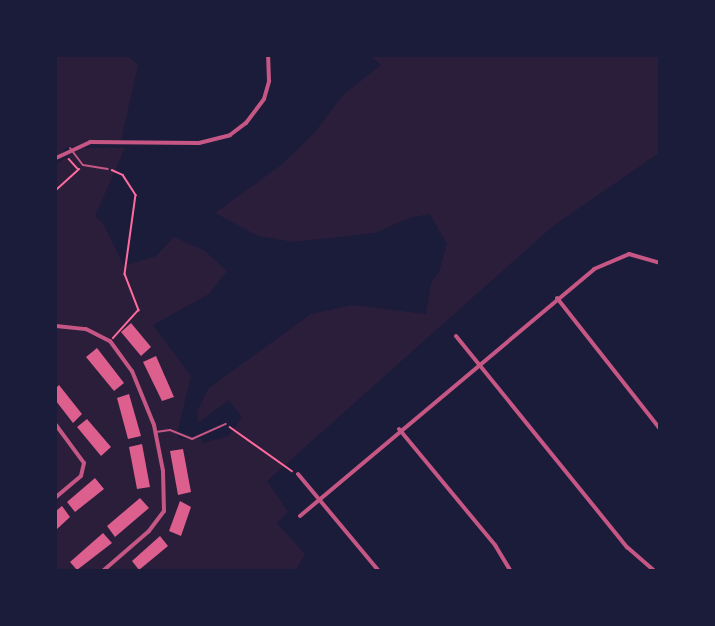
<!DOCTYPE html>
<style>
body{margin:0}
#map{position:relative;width:715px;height:626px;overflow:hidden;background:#1b1b3a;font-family:Poppins,sans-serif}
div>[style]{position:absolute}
.green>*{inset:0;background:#2a1e3b}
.building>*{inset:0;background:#dd5f8e}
.path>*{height:1.5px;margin:-0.75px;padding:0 0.75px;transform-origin:0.75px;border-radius:0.75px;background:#ff6b9d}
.service>*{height:2px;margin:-1px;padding:0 1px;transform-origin:1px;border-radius:1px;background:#c65784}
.minor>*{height:4px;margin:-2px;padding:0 2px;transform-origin:2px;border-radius:2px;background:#c65784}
span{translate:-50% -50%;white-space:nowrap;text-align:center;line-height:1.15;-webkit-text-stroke:6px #1b1b3a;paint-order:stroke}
.frame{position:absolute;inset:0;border:57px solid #1b1b3a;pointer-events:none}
</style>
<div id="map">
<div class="green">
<i style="clip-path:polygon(56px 56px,128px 56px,138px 65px,121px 141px,67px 147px,56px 159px)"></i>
<i style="clip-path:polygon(371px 56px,659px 56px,659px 153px,553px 226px,267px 481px,288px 512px,277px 523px,305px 554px,296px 570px,56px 570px,56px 164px,81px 148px,125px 148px,95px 216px,103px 223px,124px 266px,156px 256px,174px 237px,205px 251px,227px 271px,209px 294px,153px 325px,191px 376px,177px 434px,180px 439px,202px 439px,203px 443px,229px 436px,242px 417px,229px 400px,198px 423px,197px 411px,209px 388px,311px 314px,352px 305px,426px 314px,431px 283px,439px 272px,447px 244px,430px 214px,409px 218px,375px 233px,293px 242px,258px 236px,215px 213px,281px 165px,315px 132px,343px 95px,381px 65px)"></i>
</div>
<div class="building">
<i style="clip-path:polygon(131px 323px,151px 347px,141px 356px,121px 332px)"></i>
<i style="clip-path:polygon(97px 348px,124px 383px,114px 391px,86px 357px)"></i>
<i style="clip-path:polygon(156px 356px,174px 397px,162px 401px,143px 362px)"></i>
<i style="clip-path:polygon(59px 385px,82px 414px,73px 423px,56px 401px,56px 388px)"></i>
<i style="clip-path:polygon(129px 394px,141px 436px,128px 439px,117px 398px)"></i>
<i style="clip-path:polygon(87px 419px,111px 447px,101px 456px,77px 427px)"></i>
<i style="clip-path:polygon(142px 444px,150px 487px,137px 489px,129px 447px)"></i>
<i style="clip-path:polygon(183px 449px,191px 492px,178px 495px,170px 451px)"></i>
<i style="clip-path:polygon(95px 478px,104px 489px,75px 512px,67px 502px)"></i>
<i style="clip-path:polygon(140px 498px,149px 508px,115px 537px,107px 526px)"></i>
<i style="clip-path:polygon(180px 501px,191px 507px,181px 536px,169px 531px)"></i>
<i style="clip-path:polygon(62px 506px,70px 517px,56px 530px,56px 511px)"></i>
<i style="clip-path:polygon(103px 533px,112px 543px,77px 570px,70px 562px)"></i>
<i style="clip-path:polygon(160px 536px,168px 546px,139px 570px,132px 561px)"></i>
</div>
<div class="path">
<i style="left:69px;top:159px;width:13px;rotate:48deg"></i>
<i style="left:112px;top:170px;width:12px;rotate:24deg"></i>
<i style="left:123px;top:175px;width:24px;rotate:57deg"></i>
<i style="left:136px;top:195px;width:80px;rotate:97.9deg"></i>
<i style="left:125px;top:274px;width:39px;rotate:69deg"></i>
<i style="left:139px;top:310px;width:38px;rotate:132deg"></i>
<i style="left:56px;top:190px;width:31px;rotate:-42deg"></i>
<i style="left:230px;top:427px;width:76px;rotate:35.4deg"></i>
</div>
<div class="service">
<i style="left:70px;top:148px;width:21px;rotate:53deg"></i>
<i style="left:83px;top:165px;width:25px;rotate:9deg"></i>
<i style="left:156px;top:432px;width:14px;rotate:-8deg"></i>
<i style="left:170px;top:430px;width:24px;rotate:22deg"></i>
<i style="left:192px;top:439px;width:37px;rotate:-24deg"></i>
</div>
<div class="minor">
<i style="left:56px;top:158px;width:38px;rotate:-25deg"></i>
<i style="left:90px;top:142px;width:109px;rotate:0.5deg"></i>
<i style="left:199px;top:143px;width:32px;rotate:-14deg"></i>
<i style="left:230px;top:135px;width:20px;rotate:-37deg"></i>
<i style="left:246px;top:123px;width:30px;rotate:-53deg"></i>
<i style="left:264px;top:99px;width:19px;rotate:-74deg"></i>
<i style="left:269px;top:81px;width:25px;rotate:-92deg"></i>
<i style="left:557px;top:298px;width:167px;rotate:51.8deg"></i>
<i style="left:56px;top:326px;width:30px;rotate:6deg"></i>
<i style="left:86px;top:329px;width:27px;rotate:27deg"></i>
<i style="left:110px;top:341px;width:37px;rotate:54deg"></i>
<i style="left:132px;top:371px;width:58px;rotate:67.8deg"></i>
<i style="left:154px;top:425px;width:47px;rotate:78.9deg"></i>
<i style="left:163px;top:471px;width:40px;rotate:88.6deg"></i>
<i style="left:164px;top:511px;width:25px;rotate:127deg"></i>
<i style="left:149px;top:531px;width:60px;rotate:139.1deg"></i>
<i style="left:456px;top:336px;width:272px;rotate:51deg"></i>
<i style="left:627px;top:547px;width:35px;rotate:41deg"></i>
<i style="left:56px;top:425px;width:47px;rotate:53.6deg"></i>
<i style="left:84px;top:463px;width:13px;rotate:103deg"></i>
<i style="left:81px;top:476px;width:33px;rotate:140deg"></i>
<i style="left:399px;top:429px;width:151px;rotate:50.4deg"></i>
<i style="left:495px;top:545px;width:29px;rotate:59deg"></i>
<i style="left:298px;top:474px;width:125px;rotate:50.2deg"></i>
<i style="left:300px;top:516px;width:384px;rotate:-40deg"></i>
<i style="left:594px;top:269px;width:38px;rotate:-23deg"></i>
<i style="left:629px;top:254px;width:32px;rotate:16deg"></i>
</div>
<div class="frame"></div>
</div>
